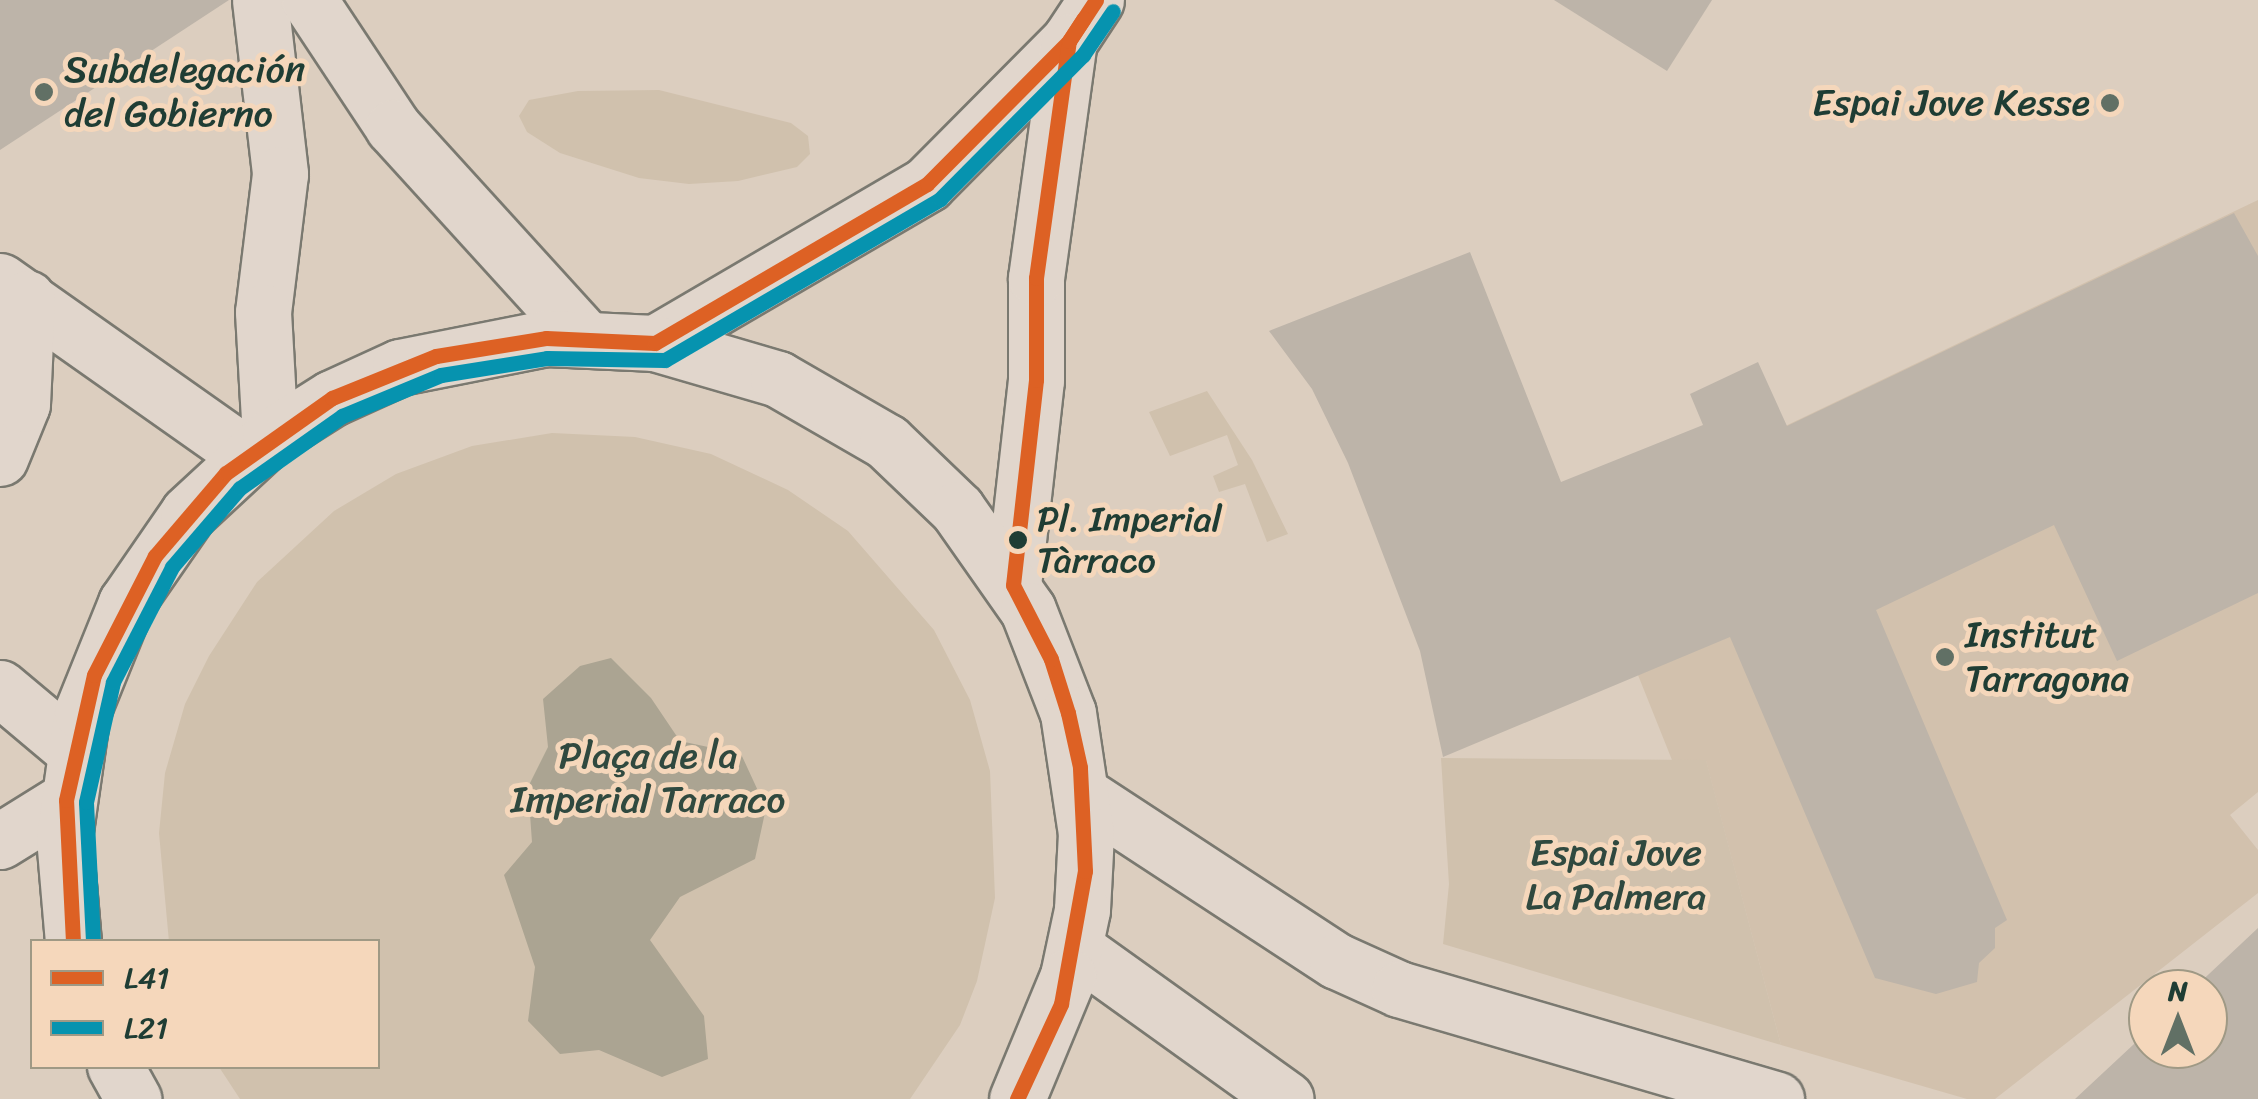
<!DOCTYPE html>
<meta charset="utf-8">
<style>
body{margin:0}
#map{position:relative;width:2258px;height:1099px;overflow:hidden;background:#dccebf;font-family:Sriracha,sans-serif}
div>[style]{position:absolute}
.built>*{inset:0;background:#d2c1ad}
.green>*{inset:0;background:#d0c1ad}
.water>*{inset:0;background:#aba492}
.building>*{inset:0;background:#bdb4a9}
.roads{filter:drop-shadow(2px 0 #7a7970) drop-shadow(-2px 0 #7a7970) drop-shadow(0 2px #7a7970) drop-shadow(0 -2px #7a7970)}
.street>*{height:55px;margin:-27.5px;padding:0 27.5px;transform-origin:27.5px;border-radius:27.5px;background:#e1d6cc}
.secondary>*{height:55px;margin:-27.5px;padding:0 27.5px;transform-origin:27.5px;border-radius:27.5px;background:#e1d6cc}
.primary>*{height:55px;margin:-27.5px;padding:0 27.5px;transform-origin:27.5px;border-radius:27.5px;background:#e1d6cc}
.bus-1>*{height:15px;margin:-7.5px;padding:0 7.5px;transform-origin:7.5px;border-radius:7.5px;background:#dd6124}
.bus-2>*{height:15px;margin:-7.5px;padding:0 7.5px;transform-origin:7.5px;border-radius:7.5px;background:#0693af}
.dots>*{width:28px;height:28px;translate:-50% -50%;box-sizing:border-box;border:5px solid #f5d7bb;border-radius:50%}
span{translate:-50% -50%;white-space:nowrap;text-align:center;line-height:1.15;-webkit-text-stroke:10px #f5d7bb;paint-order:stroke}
.bus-label{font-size:36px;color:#1f3d34}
.left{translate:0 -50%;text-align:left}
.poi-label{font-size:38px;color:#1f3d34}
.right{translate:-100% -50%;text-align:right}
.park-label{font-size:38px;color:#30493f}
.legend{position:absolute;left:30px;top:939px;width:350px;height:130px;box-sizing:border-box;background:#f5d7bb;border:2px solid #9f9985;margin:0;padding:12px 18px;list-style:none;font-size:30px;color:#1f3d34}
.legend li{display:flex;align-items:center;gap:20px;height:50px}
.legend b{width:50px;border:2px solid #9f9985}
.north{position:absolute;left:2128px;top:969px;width:100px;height:100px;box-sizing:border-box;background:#f5d7bb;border:2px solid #9f9985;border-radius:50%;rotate:0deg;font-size:28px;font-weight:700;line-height:40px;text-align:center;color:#1f3d34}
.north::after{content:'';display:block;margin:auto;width:35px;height:45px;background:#617065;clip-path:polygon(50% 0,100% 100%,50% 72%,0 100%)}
</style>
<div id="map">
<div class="built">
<i style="clip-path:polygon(2258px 200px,2258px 792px,2230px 815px,2258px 850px,2258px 893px,1995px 1099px,1967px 1099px,1781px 1045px,1706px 761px,1672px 760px,1578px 525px)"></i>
</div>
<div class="green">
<i style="clip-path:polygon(659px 90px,791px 123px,808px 136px,810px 154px,797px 167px,738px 181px,689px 184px,639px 178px,560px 153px,527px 132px,519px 116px,529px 100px,578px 91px)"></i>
<i style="clip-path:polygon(1207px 391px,1252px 460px,1288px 534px,1267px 542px,1245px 484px,1219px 492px,1213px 476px,1238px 465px,1227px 435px,1170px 456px,1149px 412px)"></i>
<i style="clip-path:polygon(552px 433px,635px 437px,711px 454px,788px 490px,848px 531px,934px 630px,970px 700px,990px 771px,995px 898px,977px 981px,960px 1025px,910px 1099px,240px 1099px,219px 1067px,378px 1066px,378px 942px,169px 942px,159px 833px,165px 773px,185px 704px,209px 656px,257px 582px,334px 511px,396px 474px,472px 446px)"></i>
<i style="clip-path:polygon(1441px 758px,1706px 760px,1781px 1045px,1443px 944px,1449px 884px)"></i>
</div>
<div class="water">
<i style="clip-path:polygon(611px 658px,651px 698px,680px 741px,741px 754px,766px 808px,755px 859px,680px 897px,650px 940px,704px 1016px,708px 1059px,662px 1077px,599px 1050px,560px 1054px,528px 1021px,535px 967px,504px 875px,532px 842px,528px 787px,548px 747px,543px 699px,580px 666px)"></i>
</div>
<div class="building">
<i style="clip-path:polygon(0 0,229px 0,0 150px)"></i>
<i style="clip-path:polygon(1554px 0,1712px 0,1667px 71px)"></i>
<i style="clip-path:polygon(2234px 213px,2258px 256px,2258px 593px,2117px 661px,2054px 525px,1876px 610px,2007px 920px,1995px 928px,1995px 948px,1979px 963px,1977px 982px,1936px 994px,1875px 978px,1730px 637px,1443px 757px,1420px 651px,1348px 463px,1312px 389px,1269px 331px,1470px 252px,1561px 482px,1703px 425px,1690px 394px,1758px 362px,1787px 426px)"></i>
<i style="clip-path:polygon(2258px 928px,2258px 1099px,2075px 1099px,2148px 1031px,2148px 1049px,2208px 1049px,2208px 989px,2193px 989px)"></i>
</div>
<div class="roads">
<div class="street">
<i style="left:0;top:281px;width:302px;rotate:35.2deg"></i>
<i style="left:655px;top:343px;width:315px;rotate:-30.3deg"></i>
<i style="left:927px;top:184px;width:202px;rotate:-45.2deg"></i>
<i style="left:1069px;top:41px;width:49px;rotate:-56.6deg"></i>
<i style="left:0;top:458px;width:58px;rotate:-67.8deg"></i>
<i style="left:22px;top:404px;width:106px;rotate:-87.3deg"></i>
<i style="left:1013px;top:585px;width:206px;rotate:-83.6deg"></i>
<i style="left:1036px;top:380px;width:102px;rotate:-90deg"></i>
<i style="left:1036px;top:278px;width:239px;rotate:-82.1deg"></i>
<i style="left:0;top:688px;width:97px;rotate:40deg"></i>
<i style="left:1075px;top:948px;width:259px;rotate:35.6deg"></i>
</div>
<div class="secondary">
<i style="left:1083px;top:795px;width:303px;rotate:33.2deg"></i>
<i style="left:1337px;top:961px;width:68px;rotate:24.3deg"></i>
<i style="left:1399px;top:989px;width:393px;rotate:16.3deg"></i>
</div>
<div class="primary">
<i style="left:260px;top:0;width:175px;rotate:83.4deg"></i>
<i style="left:280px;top:174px;width:139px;rotate:97deg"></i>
<i style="left:263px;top:312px;width:125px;rotate:86.8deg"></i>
<i style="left:309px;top:0;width:152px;rotate:56.5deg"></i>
<i style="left:393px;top:127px;width:282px;rotate:47.7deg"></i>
<i style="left:0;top:841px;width:78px;rotate:-31.8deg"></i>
<i style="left:73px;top:942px;width:104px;rotate:-94.9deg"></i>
<i style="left:64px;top:838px;width:127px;rotate:-81.9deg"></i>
<i style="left:82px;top:712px;width:118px;rotate:-68deg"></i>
<i style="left:126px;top:603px;width:109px;rotate:-55.4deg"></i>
<i style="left:188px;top:513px;width:112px;rotate:-42.8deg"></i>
<i style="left:270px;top:437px;width:73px;rotate:-32.2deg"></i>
<i style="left:332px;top:398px;width:75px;rotate:-24.5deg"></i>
<i style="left:400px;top:367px;width:149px;rotate:-11.2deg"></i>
<i style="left:546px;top:338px;width:109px;rotate:2.6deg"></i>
<i style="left:655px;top:343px;width:128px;rotate:16.3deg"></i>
<i style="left:778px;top:379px;width:126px;rotate:30deg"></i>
<i style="left:887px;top:442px;width:97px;rotate:43.7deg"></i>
<i style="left:957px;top:509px;width:123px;rotate:54.9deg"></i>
<i style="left:1028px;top:610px;width:110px;rotate:68.8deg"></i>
<i style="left:1068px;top:713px;width:121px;rotate:81.5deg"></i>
<i style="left:1086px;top:833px;width:77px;rotate:93deg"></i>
<i style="left:1082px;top:910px;width:67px;rotate:102deg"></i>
<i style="left:1068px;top:976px;width:133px;rotate:112.5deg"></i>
<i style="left:115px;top:1066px;width:38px;rotate:61deg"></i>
</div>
</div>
<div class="bus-1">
<i style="left:73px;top:942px;width:142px;rotate:-92.8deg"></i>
<i style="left:66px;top:800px;width:128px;rotate:-77.4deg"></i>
<i style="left:94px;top:675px;width:134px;rotate:-62.9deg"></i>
<i style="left:155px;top:556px;width:109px;rotate:-49.5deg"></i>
<i style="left:226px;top:473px;width:130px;rotate:-35.3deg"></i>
<i style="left:332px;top:398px;width:112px;rotate:-22deg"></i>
<i style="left:436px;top:356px;width:111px;rotate:-9.3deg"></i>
<i style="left:546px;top:338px;width:109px;rotate:2.6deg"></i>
<i style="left:655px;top:343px;width:315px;rotate:-30.3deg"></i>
<i style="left:927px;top:184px;width:202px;rotate:-45.2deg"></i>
<i style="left:1069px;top:41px;width:49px;rotate:-56.6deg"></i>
<i style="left:1017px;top:1099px;width:105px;rotate:-65.1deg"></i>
<i style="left:1061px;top:1004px;width:135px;rotate:-79.8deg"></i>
<i style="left:1085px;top:871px;width:104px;rotate:-92.8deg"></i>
<i style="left:1080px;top:767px;width:55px;rotate:-102.5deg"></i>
<i style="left:1068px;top:713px;width:57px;rotate:-107.5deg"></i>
<i style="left:1051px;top:659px;width:83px;rotate:-117.2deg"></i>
<i style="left:1013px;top:585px;width:206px;rotate:-83.6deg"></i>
<i style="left:1036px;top:380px;width:102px;rotate:-90deg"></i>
<i style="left:1036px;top:278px;width:239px;rotate:-82.1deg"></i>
<i style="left:1069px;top:41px;width:27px;rotate:-57deg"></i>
</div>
<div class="bus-2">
<i style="left:93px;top:941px;width:139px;rotate:-92.9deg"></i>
<i style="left:86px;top:802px;width:123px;rotate:-77.3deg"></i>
<i style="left:113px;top:682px;width:129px;rotate:-62.8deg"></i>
<i style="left:172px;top:567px;width:104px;rotate:-49.3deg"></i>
<i style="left:240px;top:488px;width:125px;rotate:-35.2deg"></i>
<i style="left:342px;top:416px;width:107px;rotate:-22.5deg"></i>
<i style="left:441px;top:375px;width:107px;rotate:-9.1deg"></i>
<i style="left:547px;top:358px;width:118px;rotate:1deg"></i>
<i style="left:665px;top:360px;width:319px;rotate:-30.3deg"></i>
<i style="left:940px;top:199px;width:203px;rotate:-45.2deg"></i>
<i style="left:1083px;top:55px;width:53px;rotate:-55.7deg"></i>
</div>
<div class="dots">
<i style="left:44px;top:92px;background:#617065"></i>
<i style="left:2110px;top:103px;background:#617065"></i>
<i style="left:1018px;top:540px;background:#1f3d34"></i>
<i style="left:1945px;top:657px;background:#617065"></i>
</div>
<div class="bus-label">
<span class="left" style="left:1037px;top:540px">Pl. Imperial<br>Tàrraco</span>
</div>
<div class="poi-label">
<span class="left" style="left:64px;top:92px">Subdelegación<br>del Gobierno</span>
<span class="right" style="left:2090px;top:103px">Espai Jove Kesse</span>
<span class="left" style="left:1965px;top:657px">Institut<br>Tarragona</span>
</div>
<div class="park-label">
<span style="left:648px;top:778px">Plaça de la<br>Imperial Tarraco</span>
<span style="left:1616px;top:875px">Espai Jove<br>La Palmera</span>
</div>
<ul class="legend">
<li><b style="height:12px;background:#dd6124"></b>L41</li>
<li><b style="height:12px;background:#0693af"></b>L21</li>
</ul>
<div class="north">N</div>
</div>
